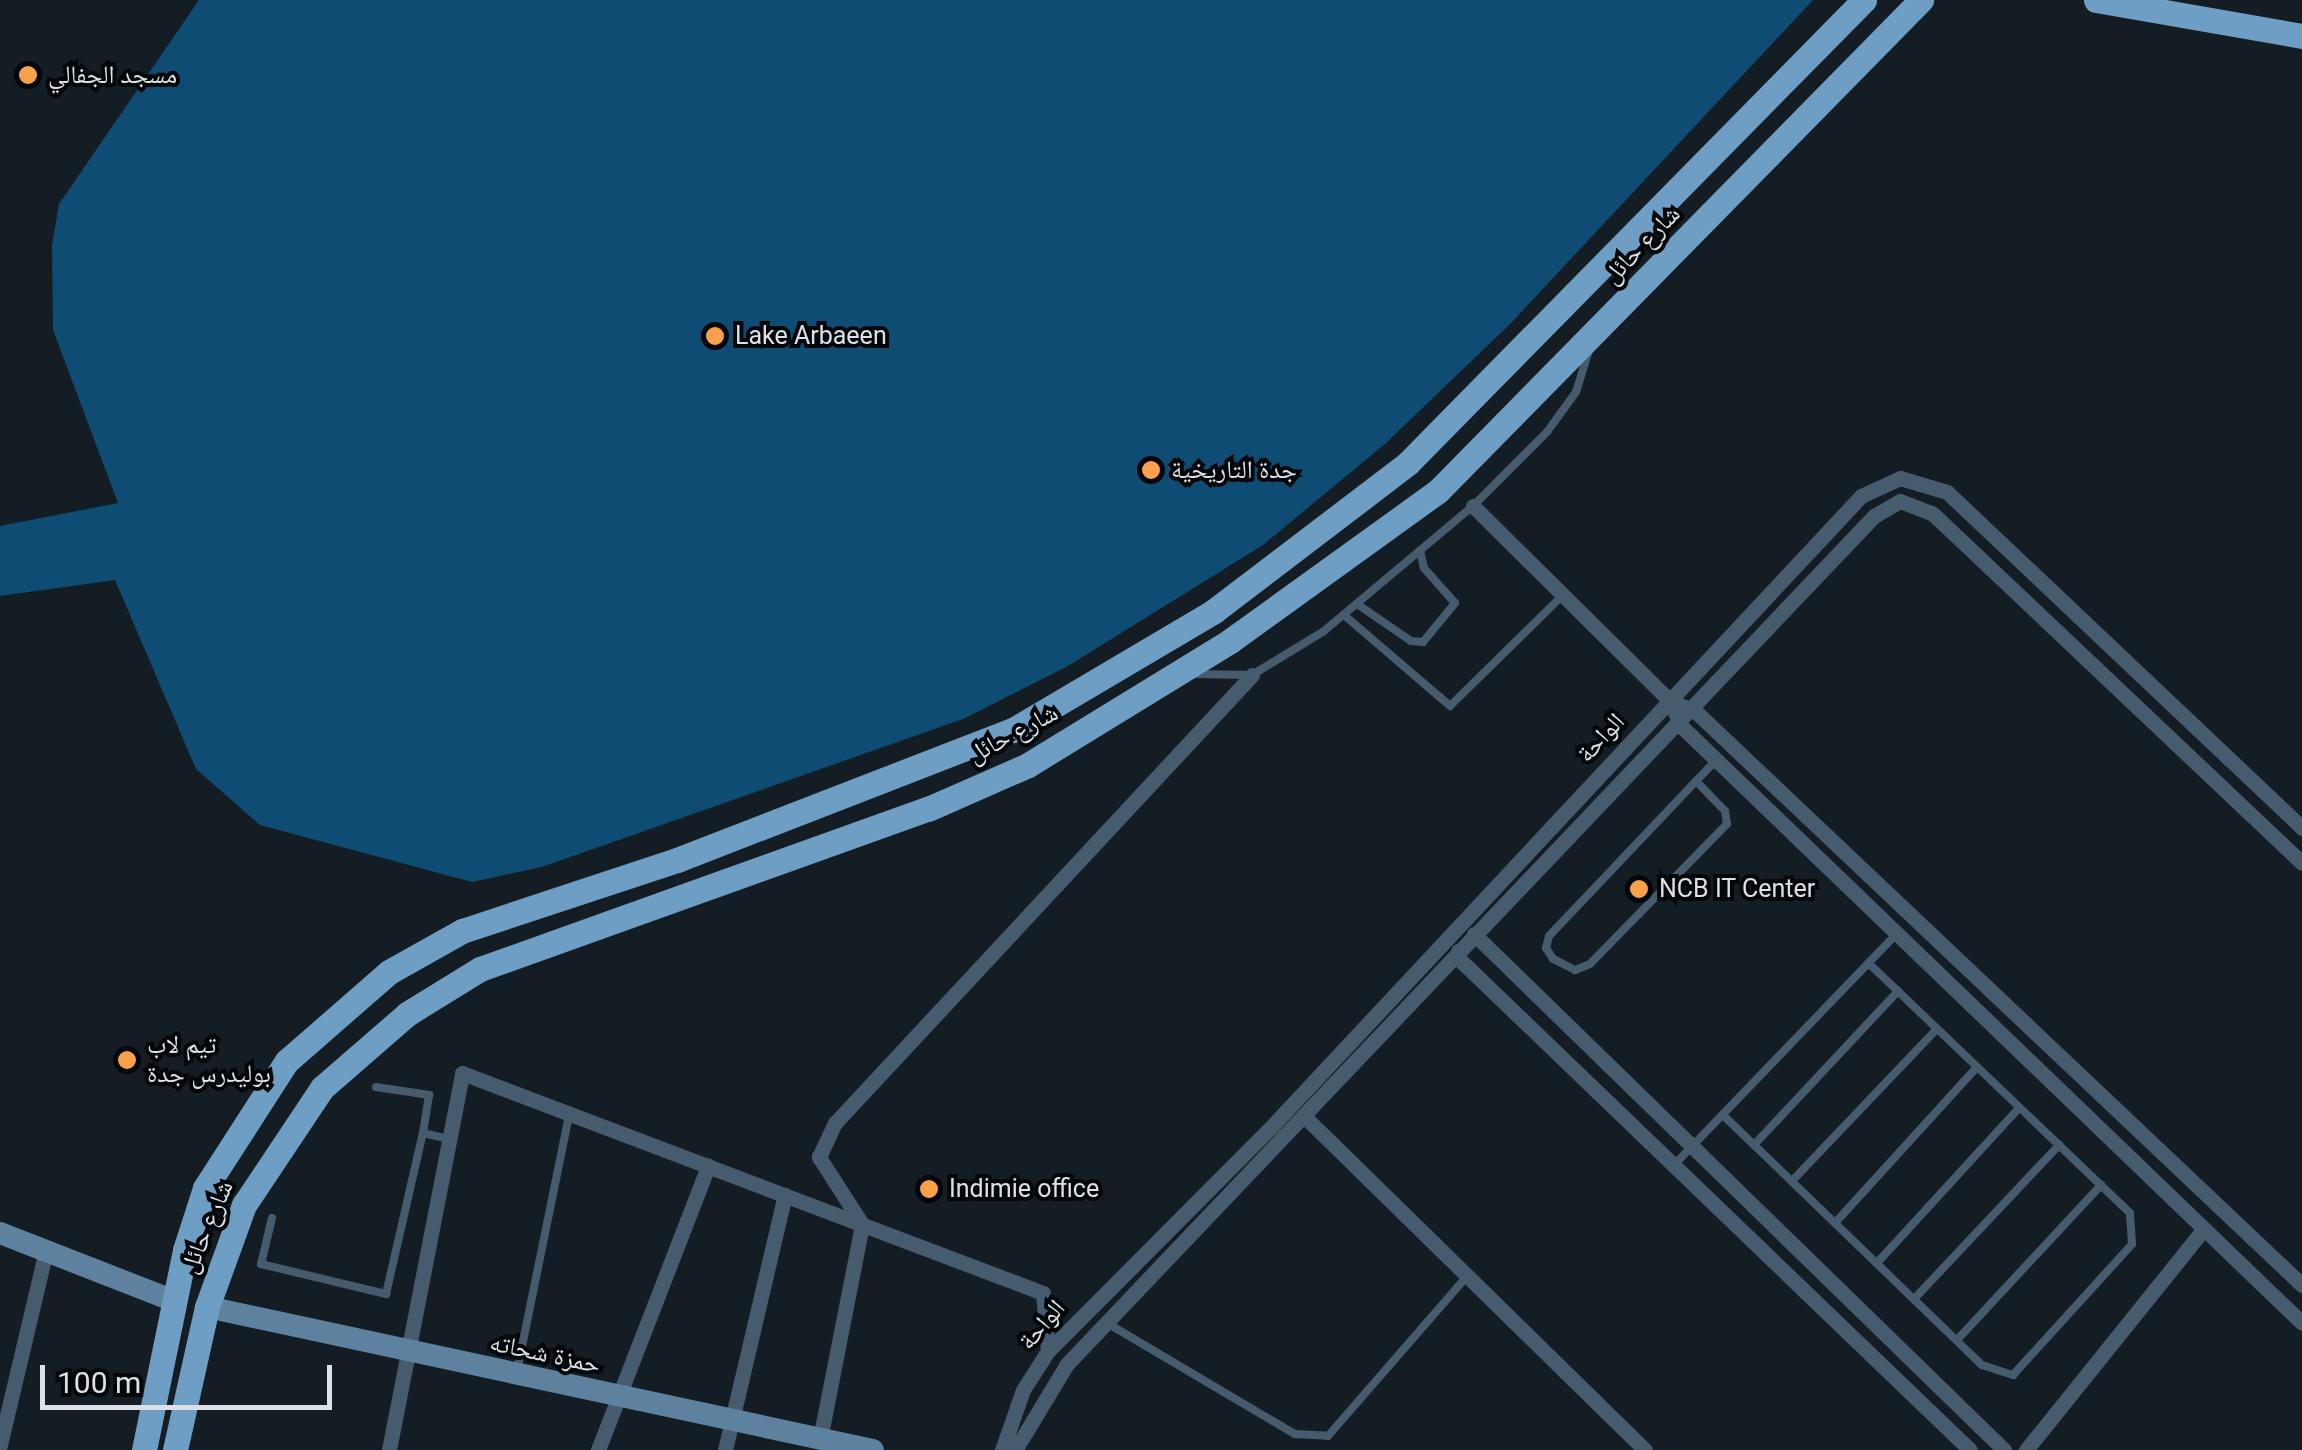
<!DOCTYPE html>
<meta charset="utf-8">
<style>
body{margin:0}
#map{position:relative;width:2302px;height:1450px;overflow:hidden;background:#141d24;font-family:Roboto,"Noto Naskh Arabic",sans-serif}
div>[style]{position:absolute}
.water>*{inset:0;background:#0e4c73}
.lane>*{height:8px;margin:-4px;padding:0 4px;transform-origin:4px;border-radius:4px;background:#465c6e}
.street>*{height:15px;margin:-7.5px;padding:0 7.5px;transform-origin:7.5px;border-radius:7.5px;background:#465c6e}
.secondary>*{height:22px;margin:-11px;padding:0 11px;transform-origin:11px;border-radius:11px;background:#5d819e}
.primary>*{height:25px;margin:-12.5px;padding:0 12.5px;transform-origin:12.5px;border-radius:12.5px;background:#6e9ec3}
.dots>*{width:28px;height:28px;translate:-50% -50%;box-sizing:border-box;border:5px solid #040709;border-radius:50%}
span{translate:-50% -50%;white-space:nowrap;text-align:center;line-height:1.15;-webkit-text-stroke:8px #040709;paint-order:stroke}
.poi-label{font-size:25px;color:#dbe1e6}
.left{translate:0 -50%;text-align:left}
.street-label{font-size:25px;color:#dbe1e6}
.scale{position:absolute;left:40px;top:1365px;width:292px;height:45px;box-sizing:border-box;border:5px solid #dbe1e6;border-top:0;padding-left:12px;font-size:30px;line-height:35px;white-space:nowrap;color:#dbe1e6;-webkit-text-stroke:8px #040709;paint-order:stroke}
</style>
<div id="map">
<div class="water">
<i style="clip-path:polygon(199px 0,1813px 0,1510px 324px,1386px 443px,1263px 545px,1068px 666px,963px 719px,542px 867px,472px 882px,260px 825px,196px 769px,115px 580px,0 596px,0 526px,118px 503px,53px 330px,52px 245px,59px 204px)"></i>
</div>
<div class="lane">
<i style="left:1357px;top:604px;width:65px;rotate:34.4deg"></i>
<i style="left:1411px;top:641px;width:12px;rotate:5deg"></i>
<i style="left:1423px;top:642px;width:50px;rotate:-50.6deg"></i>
<i style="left:1455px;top:603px;width:47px;rotate:-131.5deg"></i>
<i style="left:1424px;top:568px;width:18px;rotate:-103deg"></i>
<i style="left:1344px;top:615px;width:140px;rotate:40.6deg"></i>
<i style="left:1450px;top:706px;width:158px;rotate:-44.5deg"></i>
<i style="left:1191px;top:674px;width:61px;rotate:0.9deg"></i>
<i style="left:1252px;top:675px;width:84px;rotate:-31.4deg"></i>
<i style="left:1324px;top:631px;width:194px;rotate:-40deg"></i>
<i style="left:1473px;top:506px;width:105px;rotate:-45deg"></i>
<i style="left:1547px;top:432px;width:49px;rotate:-54.1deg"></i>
<i style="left:1576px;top:392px;width:47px;rotate:-72.7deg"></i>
<i style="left:1696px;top:781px;width:42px;rotate:46deg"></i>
<i style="left:1725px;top:811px;width:13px;rotate:81deg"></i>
<i style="left:1727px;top:824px;width:196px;rotate:134.4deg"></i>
<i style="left:1590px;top:964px;width:16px;rotate:158deg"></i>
<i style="left:1575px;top:970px;width:25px;rotate:-153deg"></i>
<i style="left:1553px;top:959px;width:13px;rotate:-122deg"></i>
<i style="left:1546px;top:948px;width:12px;rotate:-76deg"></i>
<i style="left:1549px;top:936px;width:214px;rotate:-46.5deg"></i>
<i style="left:1696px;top:781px;width:29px;rotate:-46deg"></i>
<i style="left:376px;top:1087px;width:54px;rotate:8.6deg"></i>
<i style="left:429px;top:1095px;width:38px;rotate:99deg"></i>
<i style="left:423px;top:1133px;width:27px;rotate:13deg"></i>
<i style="left:1723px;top:1115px;width:360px;rotate:44deg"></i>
<i style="left:1982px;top:1365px;width:33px;rotate:18deg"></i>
<i style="left:2013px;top:1375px;width:177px;rotate:-47.7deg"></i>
<i style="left:2132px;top:1244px;width:31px;rotate:-94deg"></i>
<i style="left:2130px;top:1213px;width:362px;rotate:-136.3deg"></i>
<i style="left:1754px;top:1145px;width:211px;rotate:-46.9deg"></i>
<i style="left:1675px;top:1164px;width:320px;rotate:-46.1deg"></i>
<i style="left:1792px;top:1181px;width:210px;rotate:-46.4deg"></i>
<i style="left:272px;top:1218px;width:47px;rotate:103.4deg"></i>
<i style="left:261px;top:1264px;width:129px;rotate:13.5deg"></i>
<i style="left:386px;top:1294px;width:165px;rotate:-77.1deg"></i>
<i style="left:1835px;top:1223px;width:211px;rotate:-47.7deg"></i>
<i style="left:1877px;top:1263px;width:210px;rotate:-47.5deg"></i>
<i style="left:1914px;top:1299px;width:212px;rotate:-46.7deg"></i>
<i style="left:1107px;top:1323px;width:218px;rotate:30.6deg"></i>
<i style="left:1295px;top:1434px;width:33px;rotate:3deg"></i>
<i style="left:1328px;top:1436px;width:212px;rotate:-49deg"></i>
<i style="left:1957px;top:1340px;width:212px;rotate:-47.1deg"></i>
<i style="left:517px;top:1371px;width:260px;rotate:-78.5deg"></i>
</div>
<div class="street">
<i style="left:1473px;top:506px;width:277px;rotate:44.7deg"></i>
<i style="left:1474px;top:934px;width:740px;rotate:44.23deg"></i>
<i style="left:1458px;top:951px;width:7px;rotate:90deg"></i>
<i style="left:1458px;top:958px;width:710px;rotate:43.86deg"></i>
<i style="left:1305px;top:1117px;width:476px;rotate:44.4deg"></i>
<i style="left:2302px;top:1285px;width:835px;rotate:-136.6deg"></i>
<i style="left:1695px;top:711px;width:27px;rotate:-158deg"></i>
<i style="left:1670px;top:701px;width:27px;rotate:66deg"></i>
<i style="left:1681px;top:726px;width:861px;rotate:43.87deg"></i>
<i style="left:820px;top:1439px;width:219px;rotate:-78.9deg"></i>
<i style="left:862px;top:1224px;width:80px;rotate:-122.7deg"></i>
<i style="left:819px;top:1157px;width:38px;rotate:-65deg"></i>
<i style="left:835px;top:1123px;width:612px;rotate:-47.05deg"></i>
<i style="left:0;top:1445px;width:195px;rotate:-76.7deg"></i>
<i style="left:389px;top:1450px;width:384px;rotate:-79deg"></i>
<i style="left:462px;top:1073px;width:621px;rotate:20.74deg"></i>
<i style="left:1043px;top:1293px;width:58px;rotate:85.1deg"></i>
<i style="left:598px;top:1450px;width:305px;rotate:-68.8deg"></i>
<i style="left:725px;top:1450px;width:262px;rotate:-76.8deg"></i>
<i style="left:1002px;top:1450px;width:64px;rotate:-70.7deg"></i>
<i style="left:1023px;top:1390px;width:46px;rotate:-57.3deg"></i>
<i style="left:1048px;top:1351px;width:320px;rotate:-45.1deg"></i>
<i style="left:1274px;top:1124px;width:860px;rotate:-46.93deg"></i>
<i style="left:1861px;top:496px;width:43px;rotate:-24.8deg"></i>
<i style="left:1900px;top:478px;width:49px;rotate:16.6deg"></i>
<i style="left:1947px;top:492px;width:489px;rotate:43.4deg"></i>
<i style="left:1015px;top:1450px;width:100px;rotate:-58.8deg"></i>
<i style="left:1067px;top:1364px;width:1171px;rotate:-46.42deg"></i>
<i style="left:1874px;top:516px;width:30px;rotate:-30deg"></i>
<i style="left:1900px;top:501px;width:34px;rotate:21deg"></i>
<i style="left:1932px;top:513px;width:509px;rotate:43.41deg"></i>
<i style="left:2026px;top:1450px;width:284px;rotate:-51.2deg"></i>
</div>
<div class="secondary">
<i style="left:0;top:1233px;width:187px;rotate:21.3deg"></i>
<i style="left:207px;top:1307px;width:681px;rotate:12.12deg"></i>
</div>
<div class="primary">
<i style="left:2096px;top:0;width:209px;rotate:9.9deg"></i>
<i style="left:144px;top:1450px;width:204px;rotate:-78.4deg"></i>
<i style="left:185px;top:1250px;width:65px;rotate:-72.1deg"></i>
<i style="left:205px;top:1188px;width:151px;rotate:-57.2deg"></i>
<i style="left:287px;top:1061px;width:135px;rotate:-41.1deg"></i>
<i style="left:389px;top:972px;width:84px;rotate:-29.3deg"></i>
<i style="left:462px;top:931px;width:226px;rotate:-18.3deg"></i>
<i style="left:677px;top:860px;width:360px;rotate:-21.2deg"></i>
<i style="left:1013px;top:730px;width:234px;rotate:-30.6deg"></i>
<i style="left:1214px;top:611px;width:244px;rotate:-37.3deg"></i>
<i style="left:1408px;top:463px;width:650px;rotate:-45.44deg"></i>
<i style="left:175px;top:1450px;width:147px;rotate:-77.4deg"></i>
<i style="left:207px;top:1307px;width:109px;rotate:-70.1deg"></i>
<i style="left:244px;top:1205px;width:141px;rotate:-56.3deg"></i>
<i style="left:322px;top:1088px;width:113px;rotate:-41deg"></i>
<i style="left:407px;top:1014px;width:86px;rotate:-31.7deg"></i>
<i style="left:480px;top:969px;width:476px;rotate:-19.7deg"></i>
<i style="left:928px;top:809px;width:109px;rotate:-23.7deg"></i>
<i style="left:1028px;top:765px;width:237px;rotate:-31.5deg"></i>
<i style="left:1230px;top:641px;width:256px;rotate:-35.8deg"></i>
<i style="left:1438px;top:491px;width:689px;rotate:-45.47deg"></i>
</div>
<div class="dots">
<i style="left:28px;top:75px;background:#f8a14a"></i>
<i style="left:715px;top:336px;background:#f8a14a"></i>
<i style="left:1151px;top:470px;background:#f8a14a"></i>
<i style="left:1639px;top:889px;background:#f8a14a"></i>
<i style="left:127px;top:1060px;background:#f8a14a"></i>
<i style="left:929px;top:1189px;background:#f8a14a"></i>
</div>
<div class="poi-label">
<span class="left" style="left:48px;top:75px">مسجد الجفالي</span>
<span class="left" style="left:735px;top:336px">Lake Arbaeen</span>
<span class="left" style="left:1171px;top:470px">جدة التاريخية</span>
<span class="left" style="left:1659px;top:889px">NCB IT Center</span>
<span class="left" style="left:147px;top:1060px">تيم لاب<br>بوليدرس جدة</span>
<span class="left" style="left:949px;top:1189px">Indimie office</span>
</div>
<div class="street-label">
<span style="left:1642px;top:245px;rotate:-46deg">شارع حائل</span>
<span style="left:1013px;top:734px;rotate:-28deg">شارع حائل</span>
<span style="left:1601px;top:738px;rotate:-47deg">الواحة</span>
<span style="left:207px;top:1227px;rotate:-67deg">شارع حائل</span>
<span style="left:1042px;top:1325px;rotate:-49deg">الواحة</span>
<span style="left:545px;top:1354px;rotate:12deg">حمزة شحاته</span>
</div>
<div class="scale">100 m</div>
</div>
